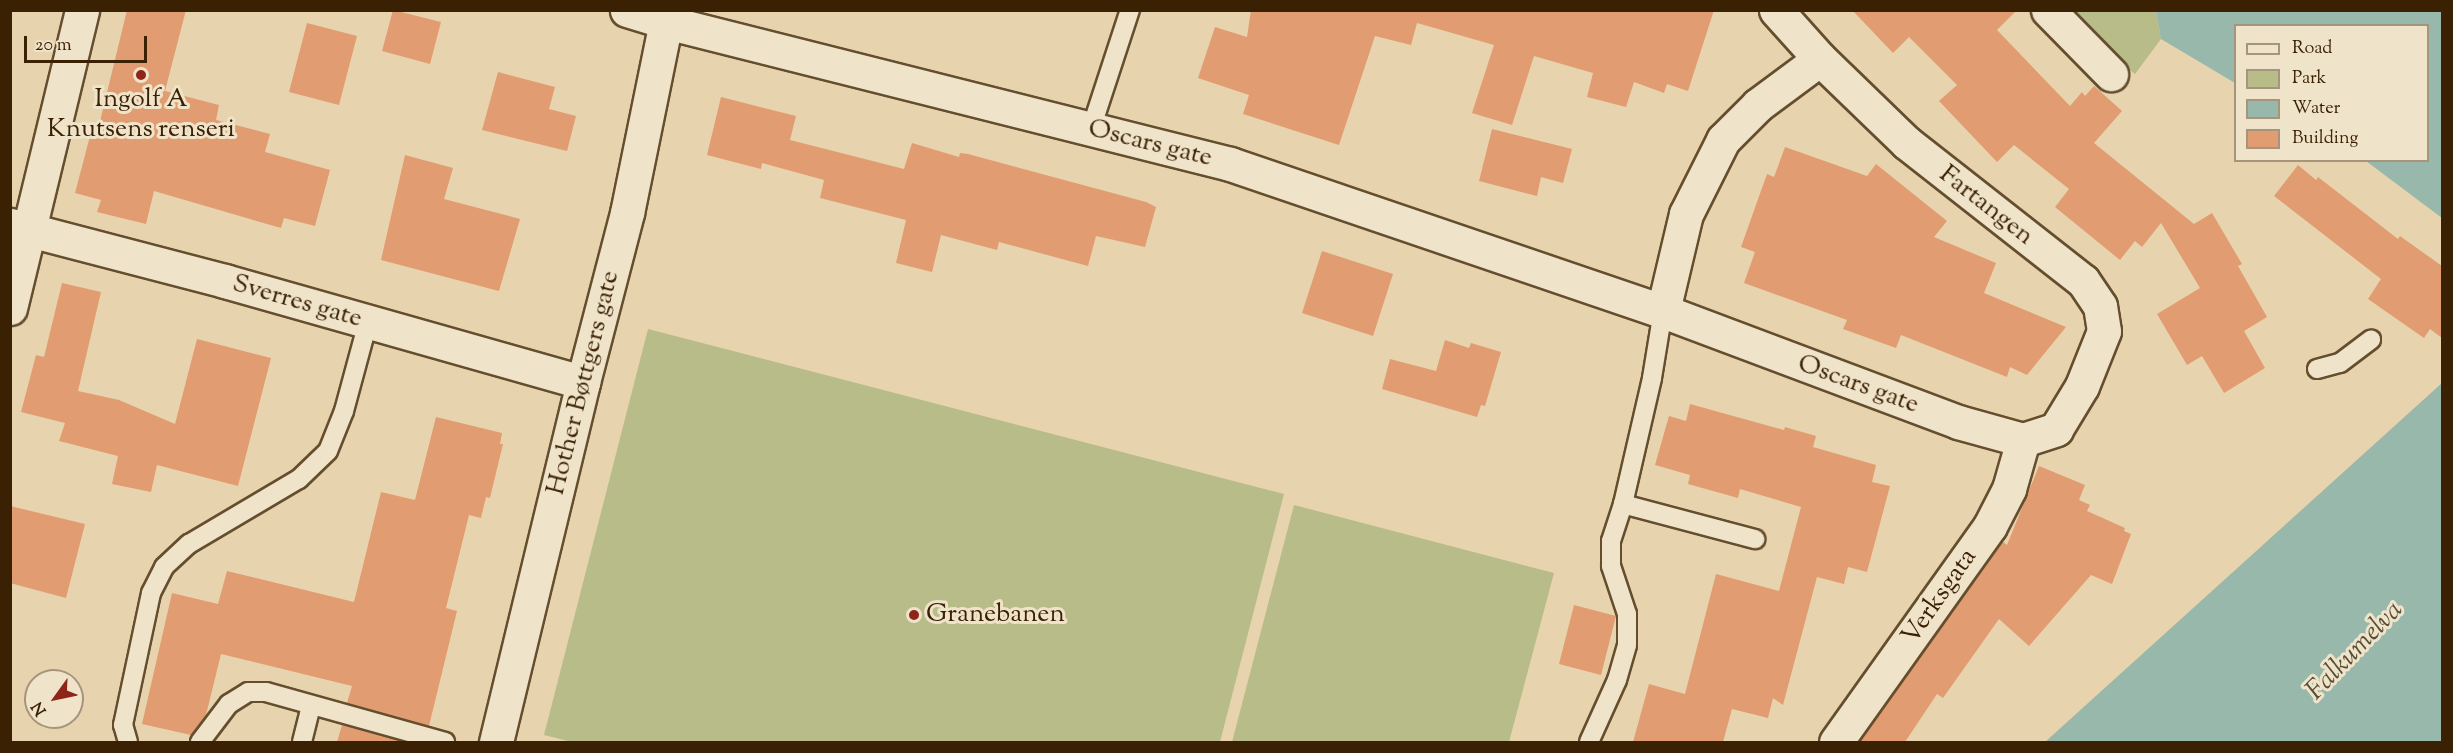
<!DOCTYPE html>
<meta charset="utf-8">
<style>
body{margin:0}
#map{position:relative;width:2453px;height:753px;overflow:hidden;background:#e7d4ae;font-family:"Sorts Mill Goudy",serif}
div>[style]{position:absolute}
.green>*{inset:0;background:#b8bc88}
.water>*{inset:0;background:#97b8aa}
.building>*{inset:0;background:#e19c71}
.roads{filter:drop-shadow(2px 0 #654e2e) drop-shadow(-2px 0 #654e2e) drop-shadow(0 2px #654e2e) drop-shadow(0 -2px #654e2e)}
.service>*{height:18px;margin:-9px;padding:0 9px;transform-origin:9px;border-radius:9px;background:#efe3ca}
.minor>*{height:33px;margin:-16.5px;padding:0 16.5px;transform-origin:16.5px;border-radius:16.5px;background:#efe3ca}
.tertiary>*{height:33px;margin:-16.5px;padding:0 16.5px;transform-origin:16.5px;border-radius:16.5px;background:#efe3ca}
.dots>*{width:16px;height:16px;translate:-50% -50%;box-sizing:border-box;border:3px solid #efe3ca;border-radius:50%}
span{translate:-50% -50%;white-space:nowrap;text-align:center;line-height:1.15;-webkit-text-stroke:6px #efe3ca;paint-order:stroke}
.poi-label{font-size:26px;color:#3a2104}
.left{translate:0 -50%;text-align:left}
.street-label{font-size:26px;color:#3a2104}
.water-label{font-size:27px;color:#564e36;font-style:italic}
.frame{position:absolute;inset:0;border:12px solid #3a2104;pointer-events:none}
.legend{position:absolute;left:2234px;top:24px;width:195px;height:138px;box-sizing:border-box;background:#efe3ca;border:2px solid #a7957b;margin:0;padding:8px 10px;list-style:none;font-size:18px;color:#3a2104}
.legend li{display:flex;align-items:center;gap:12px;height:30px}
.legend b{width:30px;border:2px solid #a7957b}
.north{position:absolute;left:24px;top:669px;width:60px;height:60px;box-sizing:border-box;background:#efe3ca;border:2px solid #a7957b;border-radius:50%;rotate:237deg;font-size:16px;font-weight:700;line-height:24px;text-align:center;color:#3a2104}
.north::after{content:'';display:block;margin:auto;width:21px;height:27px;background:#8f2418;clip-path:polygon(50% 0,100% 100%,50% 72%,0 100%)}
.scale{position:absolute;left:24px;top:36px;width:123px;height:27px;box-sizing:border-box;border:3px solid #3a2104;border-top:0;padding-left:8px;font-size:18px;line-height:21px;white-space:nowrap;color:#3a2104;-webkit-text-stroke:4px #efe3ca;paint-order:stroke}
</style>
<div id="map">
<div class="green">
<i style="clip-path:polygon(2053px 11px,2156px 11px,2161px 39px,2135px 74px)"></i>
<i style="clip-path:polygon(648px 329px,1284px 494px,1220px 742px,572px 742px,544px 735px)"></i>
<i style="clip-path:polygon(1294px 505px,1554px 573px,1509px 742px,1232px 742px)"></i>
</div>
<div class="water">
<i style="clip-path:polygon(2156px 11px,2442px 11px,2442px 218px,2366px 161px,2428px 160px,2428px 26px,2236px 26px,2235px 83px,2161px 39px)"></i>
<i style="clip-path:polygon(2442px 383px,2442px 742px,2045px 742px)"></i>
</div>
<div class="building">
<i style="clip-path:polygon(127px 10px,186px 10px,165px 91px,219px 105px,216px 120px,270px 134px,265px 152px,330px 170px,315px 226px,284px 218px,281px 228px,154px 191px,146px 224px,97px 212px,101px 200px,75px 193px,90px 136px,96px 138px)"></i>
<i style="clip-path:polygon(393px 10px,441px 22px,430px 64px,382px 51px)"></i>
<i style="clip-path:polygon(1251px 10px,1714px 10px,1688px 91px,1667px 84px,1664px 93px,1634px 82px,1626px 107px,1587px 97px,1593px 73px,1534px 56px,1512px 125px,1472px 113px,1494px 45px,1417px 23px,1411px 45px,1375px 36px,1339px 145px,1243px 114px,1249px 95px,1198px 78px,1215px 27px,1247px 37px)"></i>
<i style="clip-path:polygon(1852px 10px,2017px 10px,1997px 30px,2070px 106px,2082px 92px,2085px 96px,2094px 86px,2122px 111px,2094px 143px,2194px 224px,2212px 213px,2242px 264px,2238px 266px,2267px 317px,2244px 331px,2265px 368px,2224px 393px,2202px 356px,2187px 365px,2157px 314px,2200px 288px,2161px 223px,2142px 247px,2135px 241px,2120px 260px,2055px 207px,2069px 189px,2014px 145px,1997px 162px,1939px 101px,1957px 85px,1909px 37px,1893px 53px)"></i>
<i style="clip-path:polygon(307px 23px,357px 36px,339px 105px,289px 92px)"></i>
<i style="clip-path:polygon(498px 72px,555px 87px,549px 109px,576px 116px,567px 151px,482px 130px)"></i>
<i style="clip-path:polygon(721px 97px,796px 116px,790px 140px,904px 169px,912px 143px,959px 157px,960px 153px,968px 154px,1146px 202px,1156px 207px,1145px 247px,1096px 236px,1088px 266px,999px 242px,997px 250px,941px 235px,932px 272px,896px 263px,906px 220px,820px 198px,824px 180px,762px 163px,761px 169px,707px 155px)"></i>
<i style="clip-path:polygon(1492px 129px,1572px 149px,1563px 183px,1541px 177px,1537px 196px,1479px 181px)"></i>
<i style="clip-path:polygon(1785px 147px,1867px 176px,1876px 164px,1947px 221px,1934px 237px,1996px 263px,1984px 293px,2066px 327px,2027px 375px,2010px 367px,2007px 377px,1901px 335px,1896px 348px,1843px 329px,1847px 320px,1744px 283px,1755px 252px,1741px 247px,1767px 174px,1774px 177px)"></i>
<i style="clip-path:polygon(405px 155px,453px 168px,444px 199px,520px 219px,499px 291px,381px 260px)"></i>
<i style="clip-path:polygon(2298px 165px,2316px 180px,2318px 177px,2398px 239px,2400px 236px,2442px 266px,2442px 338px,2430px 329px,2424px 338px,2368px 299px,2381px 279px,2274px 196px)"></i>
<i style="clip-path:polygon(1322px 251px,1393px 274px,1373px 336px,1302px 313px)"></i>
<i style="clip-path:polygon(62px 283px,101px 292px,78px 391px,119px 400px,175px 424px,197px 339px,271px 358px,238px 486px,157px 465px,151px 492px,112px 484px,118px 456px,59px 441px,65px 423px,21px 412px,36px 355px,44px 357px)"></i>
<i style="clip-path:polygon(1445px 340px,1469px 348px,1471px 343px,1501px 352px,1485px 406px,1481px 405px,1477px 417px,1382px 389px,1390px 359px,1436px 371px)"></i>
<i style="clip-path:polygon(1690px 404px,1784px 430px,1785px 427px,1816px 436px,1813px 447px,1876px 465px,1872px 482px,1890px 486px,1867px 572px,1848px 567px,1844px 584px,1817px 577px,1783px 705px,1773px 698px,1768px 718px,1732px 709px,1723px 742px,1633px 742px,1649px 684px,1685px 694px,1716px 574px,1779px 591px,1801px 507px,1740px 489px,1738px 498px,1688px 484px,1690px 475px,1655px 465px,1669px 416px,1686px 421px)"></i>
<i style="clip-path:polygon(436px 417px,502px 433px,500px 444px,503px 444px,490px 498px,486px 497px,481px 518px,469px 515px,446px 608px,457px 611px,429px 726px,347px 703px,352px 686px,221px 654px,206px 715px,191px 735px,142px 724px,172px 593px,218px 604px,227px 571px,354px 602px,381px 492px,415px 500px)"></i>
<i style="clip-path:polygon(2039px 466px,2085px 485px,2079px 500px,2090px 505px,2087px 511px,2125px 528px,2124px 531px,2131px 534px,2112px 584px,2091px 575px,2029px 646px,1999px 619px,1943px 698px,1937px 694px,1905px 742px,1859px 742px,2002px 541px,2007px 545px)"></i>
<i style="clip-path:polygon(10px 506px,85px 524px,66px 598px,10px 583px)"></i>
<i style="clip-path:polygon(1574px 605px,1616px 616px,1601px 675px,1559px 664px)"></i>
<i style="clip-path:polygon(342px 725px,405px 742px,337px 742px)"></i>
</div>
<div class="roads">
<div class="service">
<i style="left:1091px;top:129px;width:125px;rotate:-71.9deg"></i>
<i style="left:2317px;top:369px;width:24px;rotate:-15deg"></i>
<i style="left:2340px;top:363px;width:39px;rotate:-37deg"></i>
<i style="left:1623px;top:504px;width:137px;rotate:14.9deg"></i>
<i style="left:128px;top:742px;width:18px;rotate:-106deg"></i>
<i style="left:123px;top:725px;width:135px;rotate:-78deg"></i>
<i style="left:151px;top:593px;width:29px;rotate:-63deg"></i>
<i style="left:164px;top:567px;width:34px;rotate:-43deg"></i>
<i style="left:189px;top:544px;width:128px;rotate:-30.6deg"></i>
<i style="left:299px;top:479px;width:40px;rotate:-44deg"></i>
<i style="left:328px;top:451px;width:43px;rotate:-68.2deg"></i>
<i style="left:344px;top:411px;width:92px;rotate:-74.9deg"></i>
<i style="left:200px;top:742px;width:48px;rotate:-52.7deg"></i>
<i style="left:229px;top:704px;width:22px;rotate:-32deg"></i>
<i style="left:248px;top:692px;width:18px"></i>
<i style="left:266px;top:692px;width:186px;rotate:15.6deg"></i>
<i style="left:302px;top:742px;width:38px;rotate:-76deg"></i>
<i style="left:1589px;top:742px;width:68px;rotate:-65.7deg"></i>
<i style="left:1617px;top:680px;width:36px;rotate:-74deg"></i>
<i style="left:1627px;top:645px;width:31px;rotate:-90deg"></i>
<i style="left:1627px;top:614px;width:51px;rotate:-108.4deg"></i>
<i style="left:1611px;top:566px;width:25px;rotate:-90deg"></i>
<i style="left:1611px;top:541px;width:39px;rotate:-72deg"></i>
<i style="left:1623px;top:504px;width:129px;rotate:-77deg"></i>
<i style="left:1652px;top:378px;width:68px;rotate:-80.7deg"></i>
</div>
<div class="minor">
<i style="left:670px;top:10px;width:13px;rotate:108deg"></i>
<i style="left:666px;top:22px;width:582px;rotate:14.13deg"></i>
<i style="left:1230px;top:164px;width:457px;rotate:18.8deg"></i>
<i style="left:1663px;top:311px;width:315px;rotate:20.6deg"></i>
<i style="left:1958px;top:422px;width:67px;rotate:15.5deg"></i>
<i style="left:2023px;top:440px;width:35px;rotate:-18deg"></i>
<i style="left:2056px;top:429px;width:50px;rotate:-58.8deg"></i>
<i style="left:2082px;top:386px;width:59px;rotate:-68.2deg"></i>
<i style="left:2104px;top:331px;width:25px;rotate:-99deg"></i>
<i style="left:2100px;top:306px;width:30px;rotate:-124deg"></i>
<i style="left:2083px;top:281px;width:224px;rotate:-141.9deg"></i>
<i style="left:1907px;top:143px;width:121px;rotate:-136deg"></i>
<i style="left:1820px;top:59px;width:66px;rotate:-131.9deg"></i>
<i style="left:2048px;top:10px;width:90px;rotate:45.5deg"></i>
<i style="left:10px;top:225px;width:222px;rotate:14.6deg"></i>
<i style="left:225px;top:281px;width:372px;rotate:15.8deg"></i>
<i style="left:10px;top:308px;width:307px;rotate:-76.4deg"></i>
<i style="left:1663px;top:311px;width:100px;rotate:-76.7deg"></i>
<i style="left:1686px;top:214px;width:83px;rotate:-63.4deg"></i>
<i style="left:1723px;top:140px;width:49px;rotate:-45deg"></i>
<i style="left:1758px;top:105px;width:77px;rotate:-36.6deg"></i>
<i style="left:1836px;top:742px;width:265px;rotate:-54.5deg"></i>
<i style="left:1990px;top:526px;width:42px;rotate:-62.8deg"></i>
<i style="left:2009px;top:489px;width:51px;rotate:-74.1deg"></i>
</div>
<div class="tertiary">
<i style="left:496px;top:742px;width:370px;rotate:-76.4deg"></i>
<i style="left:583px;top:382px;width:175px;rotate:-75.4deg"></i>
<i style="left:627px;top:213px;width:195px;rotate:-78.5deg"></i>
<i style="left:666px;top:22px;width:41px;rotate:-162.9deg"></i>
</div>
</div>
<div class="dots">
<i style="left:141px;top:75px;background:#8f2418"></i>
<i style="left:914px;top:615px;background:#8f2418"></i>
</div>
<div class="poi-label">
<span style="left:141px;top:115px">Ingolf A<br>Knutsens renseri</span>
<span class="left" style="left:926px;top:615px">Granebanen</span>
</div>
<div class="street-label">
<span style="left:1150px;top:144px;rotate:14deg">Oscars gate</span>
<span style="left:1986px;top:206px;rotate:38deg">Fartangen</span>
<span style="left:297px;top:302px;rotate:16deg">Sverres gate</span>
<span style="left:584px;top:383px;rotate:-76deg">Hother Bøttgers gate</span>
<span style="left:1858px;top:385px;rotate:20deg">Oscars gate</span>
<span style="left:1940px;top:597px;rotate:-55deg">Verksgata</span>
</div>
<div class="water-label">
<span style="left:2355px;top:651px;rotate:-46deg">Falkumelva</span>
</div>
<div class="frame"></div>
<ul class="legend">
<li><b style="height:8px;background:#efe3ca"></b>Road</li>
<li><b style="height:16px;background:#b8bc88"></b>Park</li>
<li><b style="height:16px;background:#97b8aa"></b>Water</li>
<li><b style="height:16px;background:#e19c71"></b>Building</li>
</ul>
<div class="north">N</div>
<div class="scale">20 m</div>
</div>
